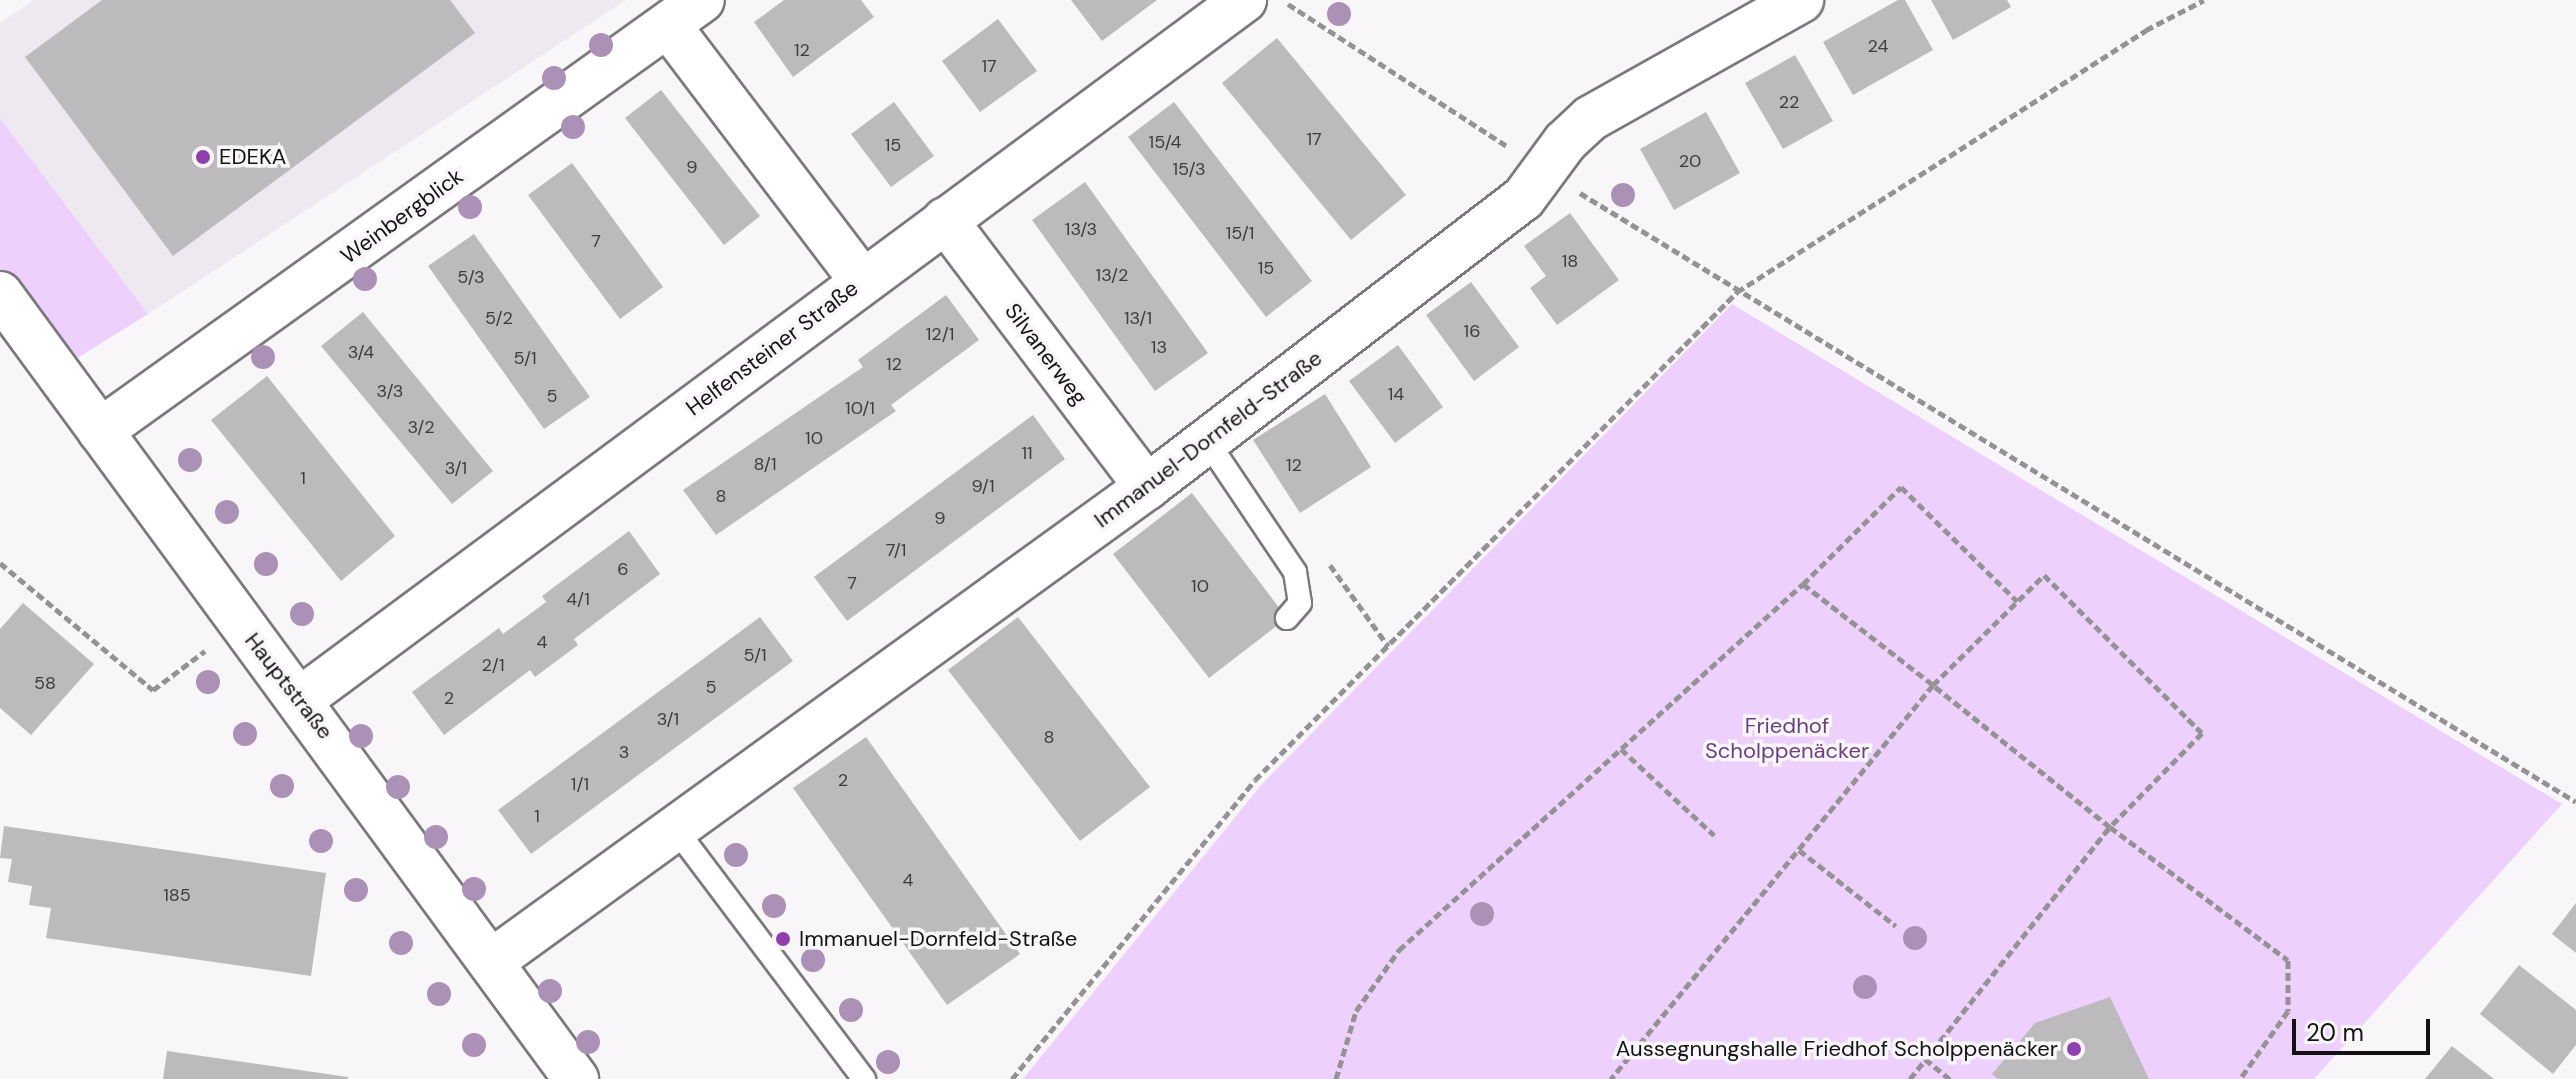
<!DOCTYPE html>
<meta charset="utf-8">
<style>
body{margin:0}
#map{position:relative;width:2576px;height:1079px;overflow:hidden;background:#f8f6f9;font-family:"DM Sans",sans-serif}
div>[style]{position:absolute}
.built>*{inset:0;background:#eee8f0}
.green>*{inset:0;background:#edd0fb}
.building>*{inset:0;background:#bcbabd}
.path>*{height:5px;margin-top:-2.5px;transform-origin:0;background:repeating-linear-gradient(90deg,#949294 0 8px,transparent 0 12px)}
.roads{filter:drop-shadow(2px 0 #7a797b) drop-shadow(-2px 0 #7a797b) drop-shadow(0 2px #7a797b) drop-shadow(0 -2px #7a797b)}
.service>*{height:22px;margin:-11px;padding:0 11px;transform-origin:11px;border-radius:11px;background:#fff}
.minor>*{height:44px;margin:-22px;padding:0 22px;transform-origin:22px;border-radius:22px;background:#fff}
.trees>*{width:24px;height:24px;margin:-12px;border-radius:50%;background:#aa91b5}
.dots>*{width:22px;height:22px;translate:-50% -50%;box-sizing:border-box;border:4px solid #f8f6f9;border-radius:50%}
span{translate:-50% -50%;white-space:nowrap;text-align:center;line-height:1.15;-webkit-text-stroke:7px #f8f6f9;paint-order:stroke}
.number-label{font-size:18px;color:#3d3c3e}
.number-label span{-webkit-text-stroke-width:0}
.poi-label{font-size:22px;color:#131213}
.left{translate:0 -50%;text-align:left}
.right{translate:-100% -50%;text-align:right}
.street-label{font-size:22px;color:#131213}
.park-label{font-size:22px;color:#6b3f7d}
.scale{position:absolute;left:2292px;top:1019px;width:138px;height:36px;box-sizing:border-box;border:4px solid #131213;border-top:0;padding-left:10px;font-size:24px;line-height:28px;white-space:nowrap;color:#131213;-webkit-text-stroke:6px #f8f6f9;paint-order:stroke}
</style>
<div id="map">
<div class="built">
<i style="clip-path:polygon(34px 0,626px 0,148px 314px,0 118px,0 23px)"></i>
</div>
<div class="green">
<i style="clip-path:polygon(0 118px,148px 314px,39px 382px,0 335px)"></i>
<i style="clip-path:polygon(1732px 304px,2562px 804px,2314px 1079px,1023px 1079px,1262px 784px)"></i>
</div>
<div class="building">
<i style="clip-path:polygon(102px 0,450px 0,475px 33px,173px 256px,25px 57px)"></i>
<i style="clip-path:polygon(784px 0,861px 0,874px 17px,793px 77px,754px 22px)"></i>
<i style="clip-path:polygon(1071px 0,1157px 0,1102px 41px)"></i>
<i style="clip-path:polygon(1898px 0,1905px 0,1933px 50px,1853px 95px,1823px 42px)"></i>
<i style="clip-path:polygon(1931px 0,2007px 0,2011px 7px,1953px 40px)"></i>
<i style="clip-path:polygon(998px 19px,1037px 71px,980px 112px,942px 61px)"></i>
<i style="clip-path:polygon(1277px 38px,1406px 195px,1351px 240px,1222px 83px)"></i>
<i style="clip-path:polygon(1795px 55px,1833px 121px,1783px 149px,1745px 83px)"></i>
<i style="clip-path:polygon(661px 90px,760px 216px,724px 245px,625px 118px)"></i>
<i style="clip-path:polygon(894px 102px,934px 156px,891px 187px,851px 134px)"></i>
<i style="clip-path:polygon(1174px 102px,1312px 281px,1266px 317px,1128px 137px)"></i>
<i style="clip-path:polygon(1706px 112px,1740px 173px,1674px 210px,1640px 149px)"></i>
<i style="clip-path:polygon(572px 163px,663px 287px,620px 319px,528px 195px)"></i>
<i style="clip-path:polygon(1085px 182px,1208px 353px,1155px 391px,1032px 220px)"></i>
<i style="clip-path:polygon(1570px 213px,1619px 280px,1557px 325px,1530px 288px,1546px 276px,1524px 246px)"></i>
<i style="clip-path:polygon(474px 234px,590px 397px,544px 429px,428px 266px)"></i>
<i style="clip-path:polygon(1471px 282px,1519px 347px,1474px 381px,1426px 315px)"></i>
<i style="clip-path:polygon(946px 295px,979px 340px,891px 405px,896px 411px,716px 535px,683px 490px,863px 367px,858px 360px)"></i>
<i style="clip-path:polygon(363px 312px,493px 471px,452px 504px,321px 346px)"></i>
<i style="clip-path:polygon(1398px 345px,1443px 407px,1395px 443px,1349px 381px)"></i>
<i style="clip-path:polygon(267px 376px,395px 536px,341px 581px,211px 420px)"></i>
<i style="clip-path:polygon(1325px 394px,1371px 467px,1300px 513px,1253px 440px)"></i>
<i style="clip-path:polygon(1033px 415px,1065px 459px,847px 621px,814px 577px)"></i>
<i style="clip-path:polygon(1192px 493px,1287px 618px,1209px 678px,1113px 554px)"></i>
<i style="clip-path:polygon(629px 531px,660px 574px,574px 639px,578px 645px,535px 677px,530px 670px,444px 735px,412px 692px,499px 628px,503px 634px,546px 602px,542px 596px)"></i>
<i style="clip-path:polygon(23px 603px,94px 664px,31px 735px,0 708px,0 629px)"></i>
<i style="clip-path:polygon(760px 617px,793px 661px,531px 854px,498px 810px)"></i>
<i style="clip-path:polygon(1018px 617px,1150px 787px,1080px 841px,948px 670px)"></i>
<i style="clip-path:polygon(866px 737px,1020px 954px,947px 1005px,793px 788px)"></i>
<i style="clip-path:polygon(4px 826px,326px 873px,311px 976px,46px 938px,51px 908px,29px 905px,32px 886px,8px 882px,12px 859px,0 858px)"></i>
<i style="clip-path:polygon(2576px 903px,2576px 953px,2552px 934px)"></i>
<i style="clip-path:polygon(2519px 965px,2576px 1010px,2576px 1045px,2553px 1074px,2480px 1014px)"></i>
<i style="clip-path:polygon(2110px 997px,2149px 1079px,1998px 1079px,1992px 1074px,2035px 1023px)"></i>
<i style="clip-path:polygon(2452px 1046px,2494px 1079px,2425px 1079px)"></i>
<i style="clip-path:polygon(167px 1051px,348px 1077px,348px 1079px,163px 1079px)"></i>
</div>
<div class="path">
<i style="left:1288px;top:4px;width:262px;rotate:33deg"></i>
<i style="left:1580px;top:193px;width:1167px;rotate:31.44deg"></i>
<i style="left:0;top:563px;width:199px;rotate:39.7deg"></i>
<i style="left:153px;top:690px;width:65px;rotate:-36.9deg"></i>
<i style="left:1330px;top:565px;width:100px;rotate:54.4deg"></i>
<i style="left:1803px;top:584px;width:138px;rotate:-44.7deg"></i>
<i style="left:1901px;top:487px;width:163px;rotate:44.5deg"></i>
<i style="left:1621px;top:749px;width:127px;rotate:42.8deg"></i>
<i style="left:1799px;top:850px;width:123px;rotate:38.1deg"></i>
<i style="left:1925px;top:1059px;width:32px;rotate:39deg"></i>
<i style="left:1012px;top:1079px;width:385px;rotate:-50.9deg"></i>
<i style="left:1255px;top:780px;width:686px;rotate:-45.35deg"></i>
<i style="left:1737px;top:292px;width:486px;rotate:-32.6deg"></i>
<i style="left:2146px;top:30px;width:65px;rotate:-27.3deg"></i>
<i style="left:1336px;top:1079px;width:71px;rotate:-73.6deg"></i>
<i style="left:1356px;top:1011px;width:75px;rotate:-54.8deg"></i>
<i style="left:1399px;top:950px;width:545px;rotate:-42.17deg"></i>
<i style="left:1803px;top:584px;width:165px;rotate:37.8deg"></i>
<i style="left:1933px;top:685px;width:509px;rotate:129.26deg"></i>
<i style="left:1910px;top:1079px;width:322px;rotate:-51.6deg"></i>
<i style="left:2110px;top:827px;width:227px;rotate:-141.3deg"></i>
<i style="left:1933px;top:685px;width:156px;rotate:-44.7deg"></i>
<i style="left:2044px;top:575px;width:223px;rotate:45deg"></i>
<i style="left:2202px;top:733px;width:132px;rotate:134.4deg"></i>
<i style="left:2110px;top:827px;width:222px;rotate:36.8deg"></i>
<i style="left:2288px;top:960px;width:51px;rotate:90deg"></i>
<i style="left:2288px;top:1011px;width:83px;rotate:125.2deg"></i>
</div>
<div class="roads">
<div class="service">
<i style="left:1207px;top:441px;width:158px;rotate:56.1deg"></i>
<i style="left:1295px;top:572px;width:31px;rotate:81deg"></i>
<i style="left:1300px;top:603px;width:20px;rotate:131deg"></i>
<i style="left:674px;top:827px;width:316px;rotate:53deg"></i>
</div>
<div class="minor">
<i style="left:668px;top:25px;width:321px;rotate:52.8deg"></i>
<i style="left:945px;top:220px;width:335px;rotate:52.9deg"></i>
<i style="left:0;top:294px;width:974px;rotate:53.73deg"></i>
<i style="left:100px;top:431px;width:740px;rotate:-35.6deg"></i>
<i style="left:301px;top:699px;width:1174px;rotate:-36.55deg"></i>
<i style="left:492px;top:961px;width:809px;rotate:-35.89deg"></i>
<i style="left:1147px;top:487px;width:474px;rotate:-37.5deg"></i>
<i style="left:1523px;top:199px;width:71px;rotate:-53.6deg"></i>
<i style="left:1565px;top:142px;width:35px;rotate:-43deg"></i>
<i style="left:1591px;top:118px;width:241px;rotate:-29.3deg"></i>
</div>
</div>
<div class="trees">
<i style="left:1339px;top:14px"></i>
<i style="left:601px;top:45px"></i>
<i style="left:554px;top:78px"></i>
<i style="left:573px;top:127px"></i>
<i style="left:1623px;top:195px"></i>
<i style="left:470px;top:207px"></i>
<i style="left:365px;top:279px"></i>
<i style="left:263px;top:357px"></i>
<i style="left:190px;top:460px"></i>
<i style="left:227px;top:512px"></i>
<i style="left:266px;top:564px"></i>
<i style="left:302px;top:614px"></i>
<i style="left:208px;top:682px"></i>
<i style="left:245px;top:734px"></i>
<i style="left:361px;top:736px"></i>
<i style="left:282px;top:786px"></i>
<i style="left:398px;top:787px"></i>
<i style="left:436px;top:837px"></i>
<i style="left:321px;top:841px"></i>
<i style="left:736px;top:855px"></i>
<i style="left:474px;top:889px"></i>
<i style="left:356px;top:890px"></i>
<i style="left:774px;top:906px"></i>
<i style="left:1482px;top:914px"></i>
<i style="left:1915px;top:938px"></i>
<i style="left:401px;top:943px"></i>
<i style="left:813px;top:960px"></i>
<i style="left:1865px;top:987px"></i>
<i style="left:550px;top:991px"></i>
<i style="left:439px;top:994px"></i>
<i style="left:851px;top:1010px"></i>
<i style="left:588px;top:1042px"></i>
<i style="left:474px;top:1045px"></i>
<i style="left:888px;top:1062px"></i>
</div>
<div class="dots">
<i style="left:203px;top:157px;background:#8f3fae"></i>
<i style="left:783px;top:939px;background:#8f3fae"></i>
<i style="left:2074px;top:1049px;background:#8f3fae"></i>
</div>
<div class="number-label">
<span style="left:1878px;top:46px">24</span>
<span style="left:802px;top:50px">12</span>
<span style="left:989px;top:66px">17</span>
<span style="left:1789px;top:102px">22</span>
<span style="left:1314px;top:139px">17</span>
<span style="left:1165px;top:142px">15/4</span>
<span style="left:893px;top:145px">15</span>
<span style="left:1690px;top:161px">20</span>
<span style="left:692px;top:167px">9</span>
<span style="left:1189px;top:169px">15/3</span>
<span style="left:1081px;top:229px">13/3</span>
<span style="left:1240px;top:233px">15/1</span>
<span style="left:596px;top:241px">7</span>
<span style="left:1570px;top:261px">18</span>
<span style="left:1266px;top:268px">15</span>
<span style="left:1112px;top:275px">13/2</span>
<span style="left:471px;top:277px">5/3</span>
<span style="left:499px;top:318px">5/2</span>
<span style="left:1138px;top:318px">13/1</span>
<span style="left:1472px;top:331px">16</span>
<span style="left:940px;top:334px">12/1</span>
<span style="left:1159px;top:347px">13</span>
<span style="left:361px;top:352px">3/4</span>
<span style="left:525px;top:358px">5/1</span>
<span style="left:894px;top:364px">12</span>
<span style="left:390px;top:391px">3/3</span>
<span style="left:1396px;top:394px">14</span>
<span style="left:552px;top:396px">5</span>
<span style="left:860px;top:408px">10/1</span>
<span style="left:421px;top:427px">3/2</span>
<span style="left:814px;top:438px">10</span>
<span style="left:1027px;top:453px">11</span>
<span style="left:765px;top:464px">8/1</span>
<span style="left:1294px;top:465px">12</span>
<span style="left:456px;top:468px">3/1</span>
<span style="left:303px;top:478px">1</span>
<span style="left:983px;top:486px">9/1</span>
<span style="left:721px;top:496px">8</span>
<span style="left:940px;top:518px">9</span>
<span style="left:896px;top:550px">7/1</span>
<span style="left:623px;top:569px">6</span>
<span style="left:852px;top:583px">7</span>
<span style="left:1200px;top:586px">10</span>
<span style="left:578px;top:599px">4/1</span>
<span style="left:542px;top:642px">4</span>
<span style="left:755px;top:655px">5/1</span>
<span style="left:493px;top:665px">2/1</span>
<span style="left:45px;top:683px">58</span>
<span style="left:711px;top:687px">5</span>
<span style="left:449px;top:698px">2</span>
<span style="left:668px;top:719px">3/1</span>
<span style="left:1049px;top:737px">8</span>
<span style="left:624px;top:752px">3</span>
<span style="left:843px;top:780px">2</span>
<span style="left:580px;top:784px">1/1</span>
<span style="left:537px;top:816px">1</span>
<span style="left:908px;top:880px">4</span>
<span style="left:177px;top:895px">185</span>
</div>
<div class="poi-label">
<span class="left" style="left:219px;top:157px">EDEKA</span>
<span class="left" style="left:799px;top:939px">Immanuel-Dornfeld-Straße</span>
<span class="right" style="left:2058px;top:1049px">Aussegnungshalle Friedhof Scholppenäcker</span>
</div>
<div class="street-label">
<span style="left:402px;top:216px;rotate:-36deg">Weinbergblick</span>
<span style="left:772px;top:348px;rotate:-37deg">Helfensteiner Straße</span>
<span style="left:1046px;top:354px;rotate:53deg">Silvanerweg</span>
<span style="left:1208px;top:439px;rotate:-37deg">Immanuel-Dornfeld-Straße</span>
<span style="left:289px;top:686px;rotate:52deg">Hauptstraße</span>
</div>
<div class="park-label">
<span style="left:1787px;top:738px">Friedhof<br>Scholppenäcker</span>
</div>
<div class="scale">20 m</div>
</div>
